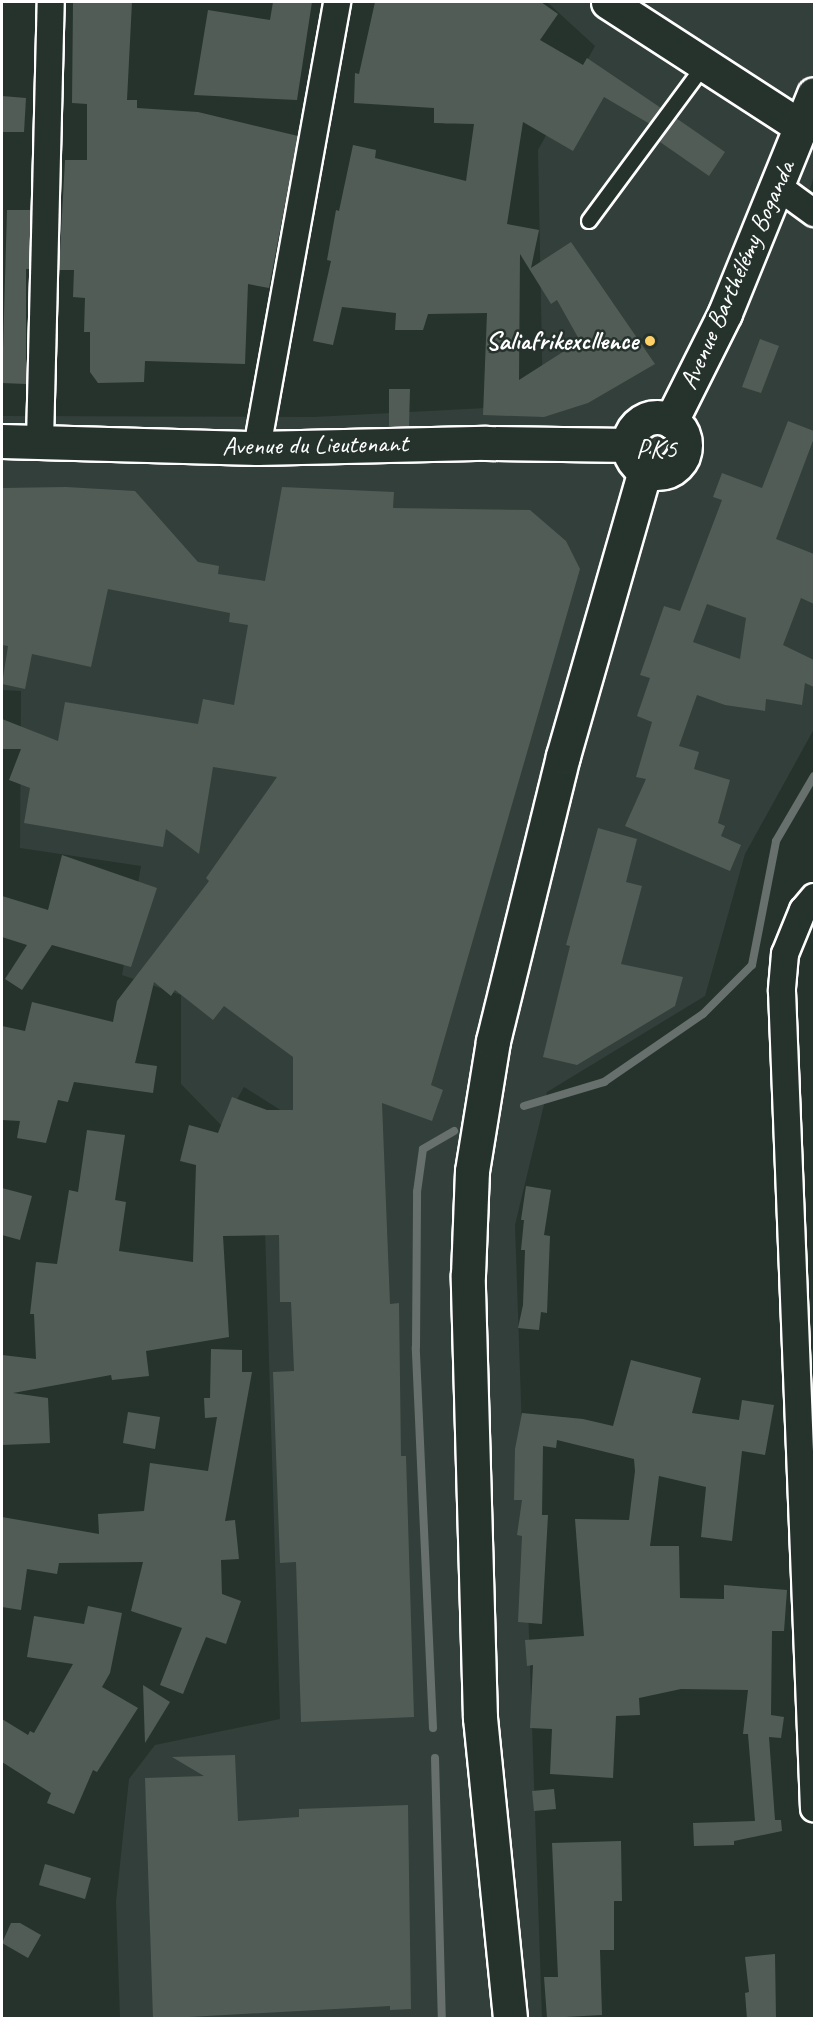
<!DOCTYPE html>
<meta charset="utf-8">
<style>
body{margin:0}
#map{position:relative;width:816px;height:2020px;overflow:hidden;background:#26332d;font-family:Caveat,sans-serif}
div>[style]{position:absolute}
.built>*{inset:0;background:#333f3a}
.stream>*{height:8px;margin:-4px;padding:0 4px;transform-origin:4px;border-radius:4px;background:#67706c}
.building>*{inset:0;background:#515c57}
.roads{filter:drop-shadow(2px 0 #fff) drop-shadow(-2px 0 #fff) drop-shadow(0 2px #fff) drop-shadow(0 -2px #fff)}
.service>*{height:14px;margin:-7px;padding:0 7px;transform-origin:7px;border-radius:7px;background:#26332d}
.minor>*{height:26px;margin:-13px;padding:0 13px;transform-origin:13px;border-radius:13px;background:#26332d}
.tertiary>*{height:33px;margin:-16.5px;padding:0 16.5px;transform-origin:16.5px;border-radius:16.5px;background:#26332d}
.secondary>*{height:33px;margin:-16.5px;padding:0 16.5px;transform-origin:16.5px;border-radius:16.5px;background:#26332d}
.primary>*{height:33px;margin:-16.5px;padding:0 16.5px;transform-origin:16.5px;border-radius:16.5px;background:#26332d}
.primary>.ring{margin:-16.5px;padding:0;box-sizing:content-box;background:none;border:33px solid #26332d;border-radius:50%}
.dots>*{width:16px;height:16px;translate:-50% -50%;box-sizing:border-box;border:3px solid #26332d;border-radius:50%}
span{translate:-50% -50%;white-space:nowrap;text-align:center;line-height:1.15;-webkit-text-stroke:5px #26332d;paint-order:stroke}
.street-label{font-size:26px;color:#fff}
.poi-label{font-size:26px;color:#fff;font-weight:700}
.right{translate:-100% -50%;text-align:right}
.neighbourhood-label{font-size:27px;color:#fff;letter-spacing:1.5px}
.frame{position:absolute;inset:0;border:3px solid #fff;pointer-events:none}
</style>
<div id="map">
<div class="built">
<i style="clip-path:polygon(547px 2px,814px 2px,814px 175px,810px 189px,814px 193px,814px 729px,745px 854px,705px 996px,547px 1092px,515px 1225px,542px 2018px,120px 2018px,116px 1902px,129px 1779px,155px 1745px,280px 1719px,264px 1197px,282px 1111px,244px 1087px,222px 1126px,181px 1084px,181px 995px,122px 975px,141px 866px,20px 848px,21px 691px,2px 690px,2px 416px,314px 417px,543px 405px,538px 150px,595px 46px)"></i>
</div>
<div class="stream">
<i style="left:524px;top:1106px;width:84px;rotate:-16.7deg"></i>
<i style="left:604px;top:1082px;width:120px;rotate:-34.5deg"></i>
<i style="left:703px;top:1014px;width:69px;rotate:-45deg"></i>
<i style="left:752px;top:965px;width:126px;rotate:-79deg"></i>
<i style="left:776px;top:841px;width:75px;rotate:-59.7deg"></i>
<i style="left:433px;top:1728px;width:381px;rotate:-92.6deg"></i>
<i style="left:416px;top:1347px;width:155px;rotate:-89.6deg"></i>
<i style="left:417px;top:1192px;width:43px;rotate:-82.1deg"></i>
<i style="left:423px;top:1149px;width:36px;rotate:-30deg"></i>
<i style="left:435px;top:1758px;width:260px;rotate:88.5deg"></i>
</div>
<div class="building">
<i style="clip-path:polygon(73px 2px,132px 2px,127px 100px,137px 100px,137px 108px,198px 112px,298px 136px,269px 288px,248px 284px,245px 364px,145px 361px,144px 382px,98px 383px,90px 372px,90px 332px,84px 332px,85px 298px,73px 297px,74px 270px,59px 270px,65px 160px,87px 160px,87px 104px,72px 103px)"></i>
<i style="clip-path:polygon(273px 2px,312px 2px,297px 100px,194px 95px,208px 10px,270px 20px)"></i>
<i style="clip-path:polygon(evenodd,375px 2px,541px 2px,558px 14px,540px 40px,583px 65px,587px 58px,661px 108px,650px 124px,604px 97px,573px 151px,523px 122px,507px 224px,539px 230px,531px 268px,571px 242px,655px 364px,588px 403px,544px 417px,483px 415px,487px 313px,428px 314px,423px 330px,395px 330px,396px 313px,342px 307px,333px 345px,313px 341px,331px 261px,327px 260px,336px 210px,339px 211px,353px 145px,376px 150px,375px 158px,466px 181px,474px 124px,434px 123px,434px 108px,354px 103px,355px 73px,359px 74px,375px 2px,520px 254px,551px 304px,557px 300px,580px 341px,519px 380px,520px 254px)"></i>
<i style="clip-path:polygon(2px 96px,26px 98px,24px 132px,2px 132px)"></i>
<i style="clip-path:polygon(676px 118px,725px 152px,709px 176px,660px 142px)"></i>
<i style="clip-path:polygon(7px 210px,31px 210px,29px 269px,26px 269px,26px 384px,2px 383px)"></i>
<i style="clip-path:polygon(760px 339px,779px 346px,761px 393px,742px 387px)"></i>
<i style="clip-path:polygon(389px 389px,410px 389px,409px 426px,389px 426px)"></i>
<i style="clip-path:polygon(evenodd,788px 421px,814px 431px,814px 438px,776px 539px,814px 554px,814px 604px,801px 598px,783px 645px,814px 660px,814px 687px,805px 683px,802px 705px,766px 699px,765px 711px,725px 705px,697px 695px,679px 746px,699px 752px,694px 769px,730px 780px,718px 823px,725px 826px,721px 836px,741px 845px,730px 871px,625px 826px,646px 779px,636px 777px,652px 722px,637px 716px,650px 678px,640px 675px,664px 606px,680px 611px,722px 500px,713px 497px,722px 473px,762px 488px,788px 421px,707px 604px,746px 618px,740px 659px,693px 642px,707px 604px)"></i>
<i style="clip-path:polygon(66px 487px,135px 491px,198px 562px,219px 566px,218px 574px,265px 581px,282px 487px,394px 492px,393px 508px,530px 510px,566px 541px,580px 569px,431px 1085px,443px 1090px,432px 1121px,382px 1103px,390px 1304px,399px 1303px,401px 1456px,406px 1456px,414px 1717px,301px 1722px,296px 1562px,280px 1563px,273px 1372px,294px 1371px,291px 1302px,280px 1302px,279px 1235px,223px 1236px,229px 1337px,146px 1351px,149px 1376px,112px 1380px,111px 1375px,13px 1393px,48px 1398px,50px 1443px,2px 1445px,2px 1355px,36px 1359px,34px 1314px,30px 1314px,36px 1262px,57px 1264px,69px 1190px,78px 1192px,87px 1130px,125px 1135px,115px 1200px,126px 1202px,119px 1251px,193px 1262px,196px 1165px,180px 1161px,189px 1125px,218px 1133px,232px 1097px,267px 1110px,293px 1110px,293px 1057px,224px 1006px,213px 1020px,175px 990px,171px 996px,154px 982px,135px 1063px,157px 1066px,153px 1093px,74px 1082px,68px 1102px,58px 1100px,46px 1143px,17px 1138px,20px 1121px,2px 1120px,2px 1026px,25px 1031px,32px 1002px,113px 1022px,117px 1001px,209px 881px,206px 878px,277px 777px,213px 767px,199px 854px,166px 829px,163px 847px,24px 823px,30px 788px,9px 780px,21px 749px,2px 749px,2px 719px,58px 741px,65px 702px,198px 724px,203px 699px,234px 705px,248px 625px,229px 622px,230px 613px,108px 589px,91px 667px,32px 654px,25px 689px,2px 684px,8px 646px,2px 645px,2px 488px)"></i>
<i style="clip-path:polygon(598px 828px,637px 839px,626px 882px,642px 886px,621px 964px,683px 977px,675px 1006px,577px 1065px,543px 1057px,570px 946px,566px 945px)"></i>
<i style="clip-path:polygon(62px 855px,157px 888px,131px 967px,52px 945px,22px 990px,5px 979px,27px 945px,2px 937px,2px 896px,48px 910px)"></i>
<i style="clip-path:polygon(526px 1186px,551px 1190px,544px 1235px,550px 1236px,547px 1313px,541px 1312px,539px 1330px,518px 1328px,523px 1305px,525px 1250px,521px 1250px,524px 1220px,521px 1220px)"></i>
<i style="clip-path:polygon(2px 1188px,32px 1196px,20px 1240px,2px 1235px)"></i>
<i style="clip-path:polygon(211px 1349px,242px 1350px,242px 1372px,252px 1372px,225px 1521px,235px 1520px,239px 1559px,221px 1560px,222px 1594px,241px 1601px,226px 1644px,206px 1637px,183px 1694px,160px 1685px,182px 1628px,131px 1611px,143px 1562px,59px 1563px,57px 1574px,27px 1569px,21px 1610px,2px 1607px,2px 1517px,99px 1534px,98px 1514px,144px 1511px,150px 1463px,208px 1471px,217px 1417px,205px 1418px,204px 1398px,210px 1398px)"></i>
<i style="clip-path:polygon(631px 1360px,701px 1378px,692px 1413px,739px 1420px,742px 1400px,774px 1405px,765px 1455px,742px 1451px,732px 1541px,701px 1537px,706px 1487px,659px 1476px,650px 1546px,679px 1546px,680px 1598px,724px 1599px,724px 1585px,787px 1590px,784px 1631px,772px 1631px,771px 1715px,784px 1717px,781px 1738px,769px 1737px,775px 1820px,781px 1820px,782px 1831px,734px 1841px,734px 1845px,694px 1846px,693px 1823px,755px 1821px,748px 1734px,743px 1734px,748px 1690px,681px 1689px,639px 1698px,640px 1715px,616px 1716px,613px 1778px,550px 1774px,552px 1729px,530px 1728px,533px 1665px,527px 1666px,525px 1640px,584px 1636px,575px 1519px,629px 1520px,635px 1471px,634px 1459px,557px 1440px,556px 1448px,543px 1446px,542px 1515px,548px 1515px,542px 1624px,518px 1622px,522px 1536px,517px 1535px,522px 1500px,514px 1500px,515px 1449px,522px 1413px,583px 1419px,613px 1426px)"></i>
<i style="clip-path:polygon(128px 1412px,160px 1417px,155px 1449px,123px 1443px)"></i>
<i style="clip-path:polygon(88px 1606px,122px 1613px,110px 1673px,102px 1687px,138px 1708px,97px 1772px,93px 1770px,74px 1814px,47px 1803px,51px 1793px,2px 1762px,2px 1719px,28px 1735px,30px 1731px,34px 1733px,73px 1664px,27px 1657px,34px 1616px,84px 1624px)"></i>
<i style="clip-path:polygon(143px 1685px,170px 1702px,145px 1743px)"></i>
<i style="clip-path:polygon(235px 1755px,238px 1821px,299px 1817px,299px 1809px,408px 1805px,411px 2009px,390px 2010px,390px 2006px,153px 2019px,145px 1778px,204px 1776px,172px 1757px)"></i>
<i style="clip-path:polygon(554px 1789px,556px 1809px,534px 1811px,532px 1791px)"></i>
<i style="clip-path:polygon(621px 1841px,622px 1901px,614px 1901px,614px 1950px,600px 1950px,602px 2015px,547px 2018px,544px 1977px,558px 1977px,552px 1843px)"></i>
<i style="clip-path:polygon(45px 1864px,91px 1878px,85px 1899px,39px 1885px)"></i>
<i style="clip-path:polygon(11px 1923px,20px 1923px,41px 1935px,28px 1958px,2px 1943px)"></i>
<i style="clip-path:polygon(775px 1954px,776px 2019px,747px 2019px,745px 1993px,749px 1992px,745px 1957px)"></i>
</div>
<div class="roads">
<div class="service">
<i style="left:589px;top:221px;width:195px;rotate:-53.5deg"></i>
</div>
<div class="minor">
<i style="left:777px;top:186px;width:46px;rotate:36.1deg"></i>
<i style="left:40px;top:441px;width:439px;rotate:-88.6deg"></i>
<i style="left:257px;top:448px;width:453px;rotate:-79.8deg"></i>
<i style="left:814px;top:897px;width:17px;rotate:130deg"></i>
<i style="left:803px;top:910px;width:48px;rotate:112.2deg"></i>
<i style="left:785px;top:954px;width:37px;rotate:95deg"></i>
<i style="left:782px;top:991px;width:818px;rotate:87.76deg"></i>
</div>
<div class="tertiary">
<i style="left:608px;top:2px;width:232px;rotate:32.9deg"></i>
</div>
<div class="secondary">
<i style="left:510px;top:2018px;width:301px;rotate:-95.7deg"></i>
<i style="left:480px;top:1718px;width:443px;rotate:-91.6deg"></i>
<i style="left:468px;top:1275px;width:104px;rotate:-87.8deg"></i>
<i style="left:472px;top:1171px;width:132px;rotate:-80.8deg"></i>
<i style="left:493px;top:1041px;width:293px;rotate:-76.2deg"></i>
<i style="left:563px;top:756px;width:298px;rotate:-74deg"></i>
</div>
<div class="primary">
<i class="ring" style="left:629px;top:417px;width:23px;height:23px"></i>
<i style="left:671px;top:421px;width:121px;rotate:-63.4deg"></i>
<i style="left:725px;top:313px;width:236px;rotate:-67.9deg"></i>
<i style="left:2px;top:441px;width:255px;rotate:1.6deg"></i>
<i style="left:257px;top:448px;width:229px;rotate:-1.3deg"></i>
<i style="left:486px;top:443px;width:143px;rotate:0.8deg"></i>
</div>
</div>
<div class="dots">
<i style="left:650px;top:341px;background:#ffd166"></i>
</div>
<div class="street-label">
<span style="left:737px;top:275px;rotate:-66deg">Avenue Barthélémy Boganda</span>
<span style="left:315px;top:445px;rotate:-1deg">Avenue du Lieutenant</span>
</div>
<div class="poi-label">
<span class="right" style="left:638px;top:341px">Saliafrikexcllence</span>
</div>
<div class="neighbourhood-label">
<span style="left:657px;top:449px">PK5</span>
</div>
<div class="frame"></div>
</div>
